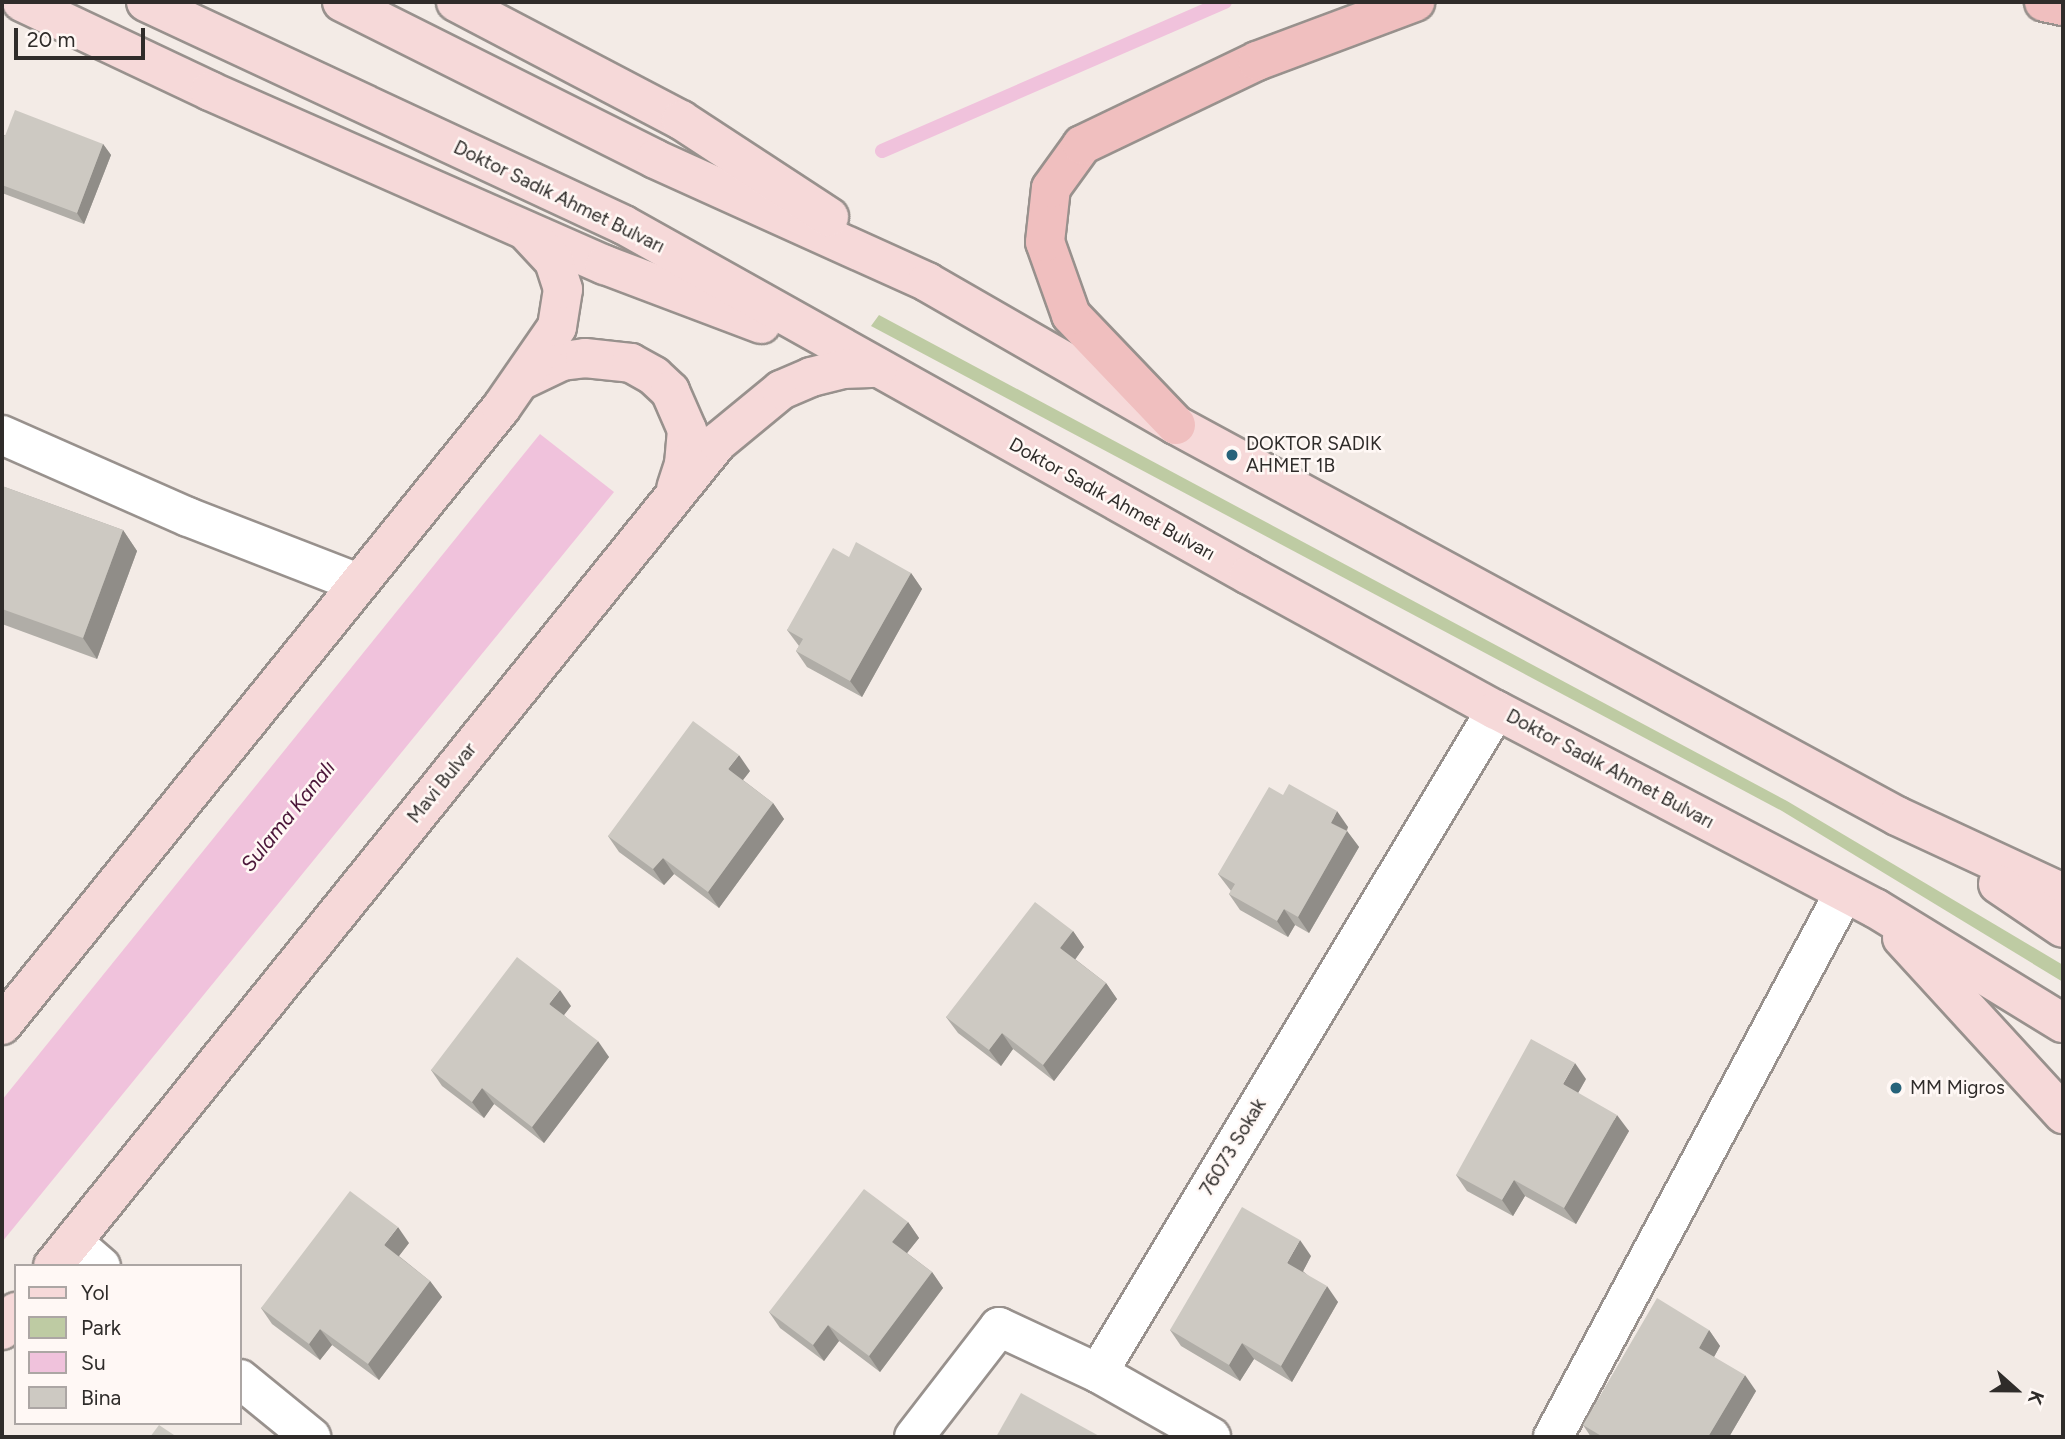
<!DOCTYPE html>
<meta charset="utf-8">
<style>
body{margin:0}
#map{position:relative;width:2065px;height:1439px;overflow:hidden;background:#f3ebe6;font-family:Figtree,sans-serif}
div>[style]{position:absolute}
.green>*{inset:0;background:#becba3}
.water>*{inset:0;background:#f0c2dc}
.stream>*{height:14px;margin:-7px;padding:0 7px;transform-origin:7px;border-radius:7px;background:#f0c2dc}
.roads{filter:drop-shadow(2px 0 #98918d) drop-shadow(-2px 0 #98918d) drop-shadow(0 2px #98918d) drop-shadow(0 -2px #98918d)}
.minor>*{height:38px;margin:-19px;padding:0 19px;transform-origin:19px;border-radius:19px;background:#fff}
.major>*{height:38px;margin:-19px;padding:0 19px;transform-origin:19px;border-radius:19px;background:#f6d9d9}
.highway>*{height:38px;margin:-19px;padding:0 19px;transform-origin:19px;border-radius:19px;background:#f0bfbf}
.wall>*{inset:0;background:#b0ada7}
.shaded-wall>*{inset:0;background:#908d88}
.building>*{inset:0;background:#cdc9c2}
.dots>*{width:19px;height:19px;translate:-50% -50%;box-sizing:border-box;border:4px solid #fff8f5;border-radius:50%}
span{translate:-50% -50%;white-space:nowrap;text-align:center;line-height:1.15;-webkit-text-stroke:5px #fff8f5;paint-order:stroke}
.street-label{font-size:19px;color:#2f2c2a}
.poi-label{font-size:19px;color:#2f2c2a}
.left{translate:0 -50%;text-align:left}
.water-label{font-size:21px;color:#4a1538;font-style:italic}
.frame{position:absolute;inset:0;border:4px solid #2f2c2a;pointer-events:none}
.legend{position:absolute;left:14px;top:1264px;width:228px;height:161px;box-sizing:border-box;background:#fff8f5;border:2px solid #aca6a4;margin:0;padding:9px 12px;list-style:none;font-size:21px;color:#2f2c2a}
.legend li{display:flex;align-items:center;gap:14px;height:35px}
.legend b{width:35px;border:2px solid #aca6a4}
.north{position:absolute;left:1981px;top:1355px;width:70px;height:70px;-webkit-text-stroke:5px #fff8f5;paint-order:stroke;rotate:111deg;font-size:19px;font-weight:700;line-height:28px;text-align:center;color:#2f2c2a}
.north::after{content:'';display:block;margin:auto;width:24px;height:32px;background:#2f2c2a;clip-path:polygon(50% 0,100% 100%,50% 72%,0 100%)}
.scale{position:absolute;left:14px;top:28px;width:131px;height:32px;box-sizing:border-box;border:4px solid #2f2c2a;border-top:0;padding-left:9px;font-size:21px;line-height:24px;white-space:nowrap;color:#2f2c2a;-webkit-text-stroke:5px #fff8f5;paint-order:stroke}
</style>
<div id="map">
<div class="green">
<i style="clip-path:polygon(879px 315px,1787px 801px,2063px 965px,2063px 982px,1782px 811px,871px 326px)"></i>
</div>
<div class="water">
<i style="clip-path:polygon(540px 434px,614px 492px,2px 1242px,2px 1100px)"></i>
</div>
<div class="stream">
<i style="left:882px;top:151px;width:374px;rotate:-23.5deg"></i>
</div>
<div class="roads">
<div class="minor">
<i style="left:2px;top:435px;width:203px;rotate:23.8deg"></i>
<i style="left:188px;top:517px;width:182px;rotate:21.2deg"></i>
<i style="left:73px;top:1242px;width:37px;rotate:41deg"></i>
<i style="left:1098px;top:1373px;width:130px;rotate:29.5deg"></i>
<i style="left:240px;top:1379px;width:92px;rotate:39.2deg"></i>
<i style="left:914px;top:1437px;width:139px;rotate:-52.3deg"></i>
<i style="left:999px;top:1327px;width:109px;rotate:24.9deg"></i>
<i style="left:1098px;top:1373px;width:773px;rotate:-59.02deg"></i>
<i style="left:1553px;top:1437px;width:617px;rotate:-61.86deg"></i>
</div>
<div class="major">
<i style="left:22px;top:2px;width:208px;rotate:25.3deg"></i>
<i style="left:210px;top:91px;width:432px;rotate:23.8deg"></i>
<i style="left:605px;top:265px;width:167px;rotate:20.7deg"></i>
<i style="left:146px;top:2px;width:527px;rotate:25.01deg"></i>
<i style="left:624px;top:225px;width:716px;rotate:29.25deg"></i>
<i style="left:1249px;top:575px;width:281px;rotate:28.7deg"></i>
<i style="left:1496px;top:710px;width:428px;rotate:27.6deg"></i>
<i style="left:1875px;top:908px;width:220px;rotate:31.5deg"></i>
<i style="left:342px;top:2px;width:350px;rotate:26.6deg"></i>
<i style="left:655px;top:159px;width:299px;rotate:24.3deg"></i>
<i style="left:927px;top:282px;width:287px;rotate:29.9deg"></i>
<i style="left:1176px;top:425px;width:820px;rotate:28.47deg"></i>
<i style="left:1897px;top:816px;width:183px;rotate:24.9deg"></i>
<i style="left:456px;top:2px;width:254px;rotate:27.7deg"></i>
<i style="left:681px;top:120px;width:177px;rotate:33.2deg"></i>
<i style="left:522px;top:380px;width:44px;rotate:-25.4deg"></i>
<i style="left:562px;top:361px;width:23px;rotate:-7deg"></i>
<i style="left:585px;top:358px;width:46px;rotate:6.2deg"></i>
<i style="left:631px;top:363px;width:26px;rotate:29deg"></i>
<i style="left:654px;top:376px;width:22px;rotate:43deg"></i>
<i style="left:670px;top:391px;width:43px;rotate:66.4deg"></i>
<i style="left:687px;top:430px;width:34px;rotate:95deg"></i>
<i style="left:684px;top:464px;width:25px;rotate:108deg"></i>
<i style="left:1998px;top:884px;width:78px;rotate:34.1deg"></i>
<i style="left:1902px;top:938px;width:239px;rotate:47.5deg"></i>
<i style="left:2px;top:1025px;width:794px;rotate:-51.04deg"></i>
<i style="left:501px;top:408px;width:98px;rotate:-55.3deg"></i>
<i style="left:557px;top:327px;width:38px;rotate:-81deg"></i>
<i style="left:563px;top:289px;width:29px;rotate:-108deg"></i>
<i style="left:554px;top:261px;width:41px;rotate:-133deg"></i>
<i style="left:53px;top:1266px;width:1059px;rotate:-51.1deg"></i>
<i style="left:718px;top:442px;width:82px;rotate:-39.5deg"></i>
<i style="left:781px;top:390px;width:33px;rotate:-23deg"></i>
<i style="left:811px;top:377px;width:32px;rotate:-14deg"></i>
<i style="left:842px;top:369px;width:36px;rotate:-2deg"></i>
<i style="left:2px;top:1330px;width:23px;rotate:-52deg"></i>
</div>
<div class="highway">
<i style="left:2044px;top:2px;width:19px;rotate:12deg"></i>
<i style="left:1176px;top:425px;width:152px;rotate:-133.7deg"></i>
<i style="left:1071px;top:315px;width:77px;rotate:-109.6deg"></i>
<i style="left:1045px;top:242px;width:54px;rotate:-83.7deg"></i>
<i style="left:1051px;top:188px;width:53px;rotate:-54.2deg"></i>
<i style="left:1082px;top:145px;width:194px;rotate:-25.6deg"></i>
<i style="left:1257px;top:61px;width:169px;rotate:-20.5deg"></i>
</div>
</div>
<div class="wall">
<i style="clip-path:polygon(2px 135px,103px 144px,111px 155px,84px 224px,2px 193px)"></i>
<i style="clip-path:polygon(2px 486px,123px 530px,137px 551px,97px 659px,2px 624px)"></i>
<i style="clip-path:polygon(849px 557px,911px 573px,922px 589px,862px 697px,807px 667px,796px 651px,799px 646px,787px 630px)"></i>
<i style="clip-path:polygon(750px 771px,743px 780px,773px 803px,784px 819px,719px 908px,674px 874px,664px 885px,619px 852px,608px 836px)"></i>
<i style="clip-path:polygon(1283px 795px,1348px 827px,1347px 831px,1359px 847px,1309px 933px,1295px 925px,1288px 937px,1240px 910px,1229px 894px,1231px 891px,1218px 874px)"></i>
<i style="clip-path:polygon(1073px 931px,1084px 947px,1075px 959px,1106px 983px,1117px 999px,1054px 1081px,1013px 1049px,1001px 1066px,958px 1033px,946px 1017px)"></i>
<i style="clip-path:polygon(571px 1006px,564px 1015px,609px 1057px,544px 1143px,494px 1104px,484px 1118px,442px 1086px,431px 1070px)"></i>
<i style="clip-path:polygon(1586px 1079px,1578px 1093px,1629px 1131px,1576px 1224px,1525px 1196px,1513px 1216px,1467px 1191px,1456px 1175px)"></i>
<i style="clip-path:polygon(908px 1222px,919px 1238px,907px 1253px,932px 1272px,943px 1288px,880px 1372px,839px 1341px,824px 1361px,780px 1328px,769px 1312px)"></i>
<i style="clip-path:polygon(409px 1243px,399px 1256px,430px 1281px,442px 1297px,379px 1380px,332px 1345px,320px 1360px,272px 1324px,261px 1308px)"></i>
<i style="clip-path:polygon(1311px 1256px,1303px 1271px,1338px 1302px,1292px 1382px,1254px 1359px,1240px 1381px,1181px 1346px,1170px 1330px)"></i>
<i style="clip-path:polygon(1709px 1330px,1720px 1346px,1714px 1357px,1756px 1391px,1729px 1437px,1591px 1437px,1583px 1425px)"></i>
</div>
<div class="shaded-wall">
<i style="clip-path:polygon(103px 144px,111px 155px,84px 224px,77px 213px)"></i>
<i style="clip-path:polygon(123px 530px,137px 551px,97px 659px,83px 638px)"></i>
<i style="clip-path:polygon(911px 573px,922px 589px,862px 697px,850px 681px)"></i>
<i style="clip-path:polygon(739px 755px,750px 771px,739px 785px,728px 769px)"></i>
<i style="clip-path:polygon(773px 803px,784px 819px,719px 908px,708px 892px)"></i>
<i style="clip-path:polygon(1337px 811px,1348px 827px,1342px 839px,1331px 823px)"></i>
<i style="clip-path:polygon(1347px 831px,1359px 847px,1309px 933px,1298px 917px)"></i>
<i style="clip-path:polygon(663px 858px,674px 874px,664px 885px,653px 869px)"></i>
<i style="clip-path:polygon(1284px 909px,1295px 925px,1288px 937px,1277px 921px)"></i>
<i style="clip-path:polygon(1073px 931px,1084px 947px,1072px 964px,1060px 948px)"></i>
<i style="clip-path:polygon(1106px 983px,1117px 999px,1054px 1081px,1043px 1065px)"></i>
<i style="clip-path:polygon(560px 990px,571px 1006px,560px 1020px,549px 1004px)"></i>
<i style="clip-path:polygon(1002px 1033px,1013px 1049px,1001px 1066px,989px 1050px)"></i>
<i style="clip-path:polygon(598px 1041px,609px 1057px,544px 1143px,532px 1127px)"></i>
<i style="clip-path:polygon(1575px 1063px,1586px 1079px,1574px 1100px,1563px 1084px)"></i>
<i style="clip-path:polygon(482px 1088px,494px 1104px,484px 1118px,472px 1102px)"></i>
<i style="clip-path:polygon(1617px 1115px,1629px 1131px,1576px 1224px,1564px 1208px)"></i>
<i style="clip-path:polygon(1514px 1180px,1525px 1196px,1513px 1216px,1502px 1200px)"></i>
<i style="clip-path:polygon(908px 1222px,919px 1238px,903px 1258px,892px 1242px)"></i>
<i style="clip-path:polygon(398px 1227px,409px 1243px,395px 1261px,384px 1245px)"></i>
<i style="clip-path:polygon(1300px 1240px,1311px 1256px,1299px 1279px,1287px 1263px)"></i>
<i style="clip-path:polygon(932px 1272px,943px 1288px,880px 1372px,869px 1356px)"></i>
<i style="clip-path:polygon(430px 1281px,442px 1297px,379px 1380px,368px 1364px)"></i>
<i style="clip-path:polygon(1327px 1286px,1338px 1302px,1292px 1382px,1281px 1366px)"></i>
<i style="clip-path:polygon(828px 1325px,839px 1341px,824px 1361px,813px 1345px)"></i>
<i style="clip-path:polygon(320px 1329px,332px 1345px,320px 1360px,309px 1344px)"></i>
<i style="clip-path:polygon(1709px 1330px,1720px 1346px,1710px 1364px,1699px 1348px)"></i>
<i style="clip-path:polygon(1242px 1343px,1254px 1359px,1240px 1381px,1229px 1365px)"></i>
<i style="clip-path:polygon(1745px 1375px,1756px 1391px,1729px 1437px,1708px 1437px)"></i>
</div>
<div class="building">
<i style="clip-path:polygon(15px 110px,103px 144px,77px 213px,2px 185px,2px 135px,5px 136px)"></i>
<i style="clip-path:polygon(2px 486px,123px 530px,83px 638px,2px 609px)"></i>
<i style="clip-path:polygon(856px 542px,911px 573px,850px 681px,796px 651px,803px 639px,787px 630px,833px 548px,849px 557px)"></i>
<i style="clip-path:polygon(693px 721px,739px 755px,728px 769px,773px 803px,708px 892px,663px 858px,653px 869px,608px 836px)"></i>
<i style="clip-path:polygon(1289px 784px,1337px 811px,1331px 823px,1347px 831px,1298px 917px,1284px 909px,1277px 921px,1229px 894px,1235px 884px,1218px 874px,1269px 787px,1283px 795px)"></i>
<i style="clip-path:polygon(1035px 902px,1073px 931px,1060px 948px,1106px 983px,1043px 1065px,1002px 1033px,989px 1050px,946px 1017px)"></i>
<i style="clip-path:polygon(517px 957px,560px 990px,549px 1004px,598px 1041px,532px 1127px,482px 1088px,472px 1102px,431px 1070px)"></i>
<i style="clip-path:polygon(1531px 1039px,1575px 1063px,1563px 1084px,1617px 1115px,1564px 1208px,1514px 1180px,1502px 1200px,1456px 1175px)"></i>
<i style="clip-path:polygon(864px 1189px,908px 1222px,892px 1242px,932px 1272px,869px 1356px,828px 1325px,813px 1345px,769px 1312px)"></i>
<i style="clip-path:polygon(350px 1191px,398px 1227px,384px 1245px,430px 1281px,368px 1364px,320px 1329px,309px 1344px,261px 1308px)"></i>
<i style="clip-path:polygon(1242px 1207px,1300px 1240px,1287px 1263px,1327px 1286px,1281px 1366px,1242px 1343px,1229px 1365px,1170px 1330px)"></i>
<i style="clip-path:polygon(1657px 1298px,1709px 1330px,1699px 1348px,1745px 1375px,1708px 1437px,1603px 1437px,1583px 1425px)"></i>
<i style="clip-path:polygon(1021px 1393px,1101px 1437px,996px 1437px)"></i>
<i style="clip-path:polygon(159px 1425px,177px 1437px,150px 1437px)"></i>
</div>
<div class="dots">
<i style="left:1232px;top:455px;background:#26637a"></i>
<i style="left:1896px;top:1088px;background:#26637a"></i>
</div>
<div class="street-label">
<span style="left:559px;top:197px;rotate:26deg">Doktor Sadık Ahmet Bulvarı</span>
<span style="left:1112px;top:499px;rotate:29deg">Doktor Sadık Ahmet Bulvarı</span>
<span style="left:1610px;top:769px;rotate:28deg">Doktor Sadık Ahmet Bulvarı</span>
<span style="left:442px;top:783px;rotate:-51deg">Mavi Bulvar</span>
<span style="left:1233px;top:1147px;rotate:-59deg">76073 Sokak</span>
</div>
<div class="poi-label">
<span class="left" style="left:1246px;top:455px">DOKTOR SADIK<br>AHMET 1B</span>
<span class="left" style="left:1910px;top:1088px">MM Migros</span>
</div>
<div class="water-label">
<span style="left:288px;top:816px;rotate:-51deg">Sulama Kanalı</span>
</div>
<div class="frame"></div>
<ul class="legend">
<li><b style="height:9px;background:#f6d9d9"></b>Yol</li>
<li><b style="height:19px;background:#becba3"></b>Park</li>
<li><b style="height:19px;background:#f0c2dc"></b>Su</li>
<li><b style="height:19px;background:#cdc9c2"></b>Bina</li>
</ul>
<div class="north">K</div>
<div class="scale">20 m</div>
</div>
